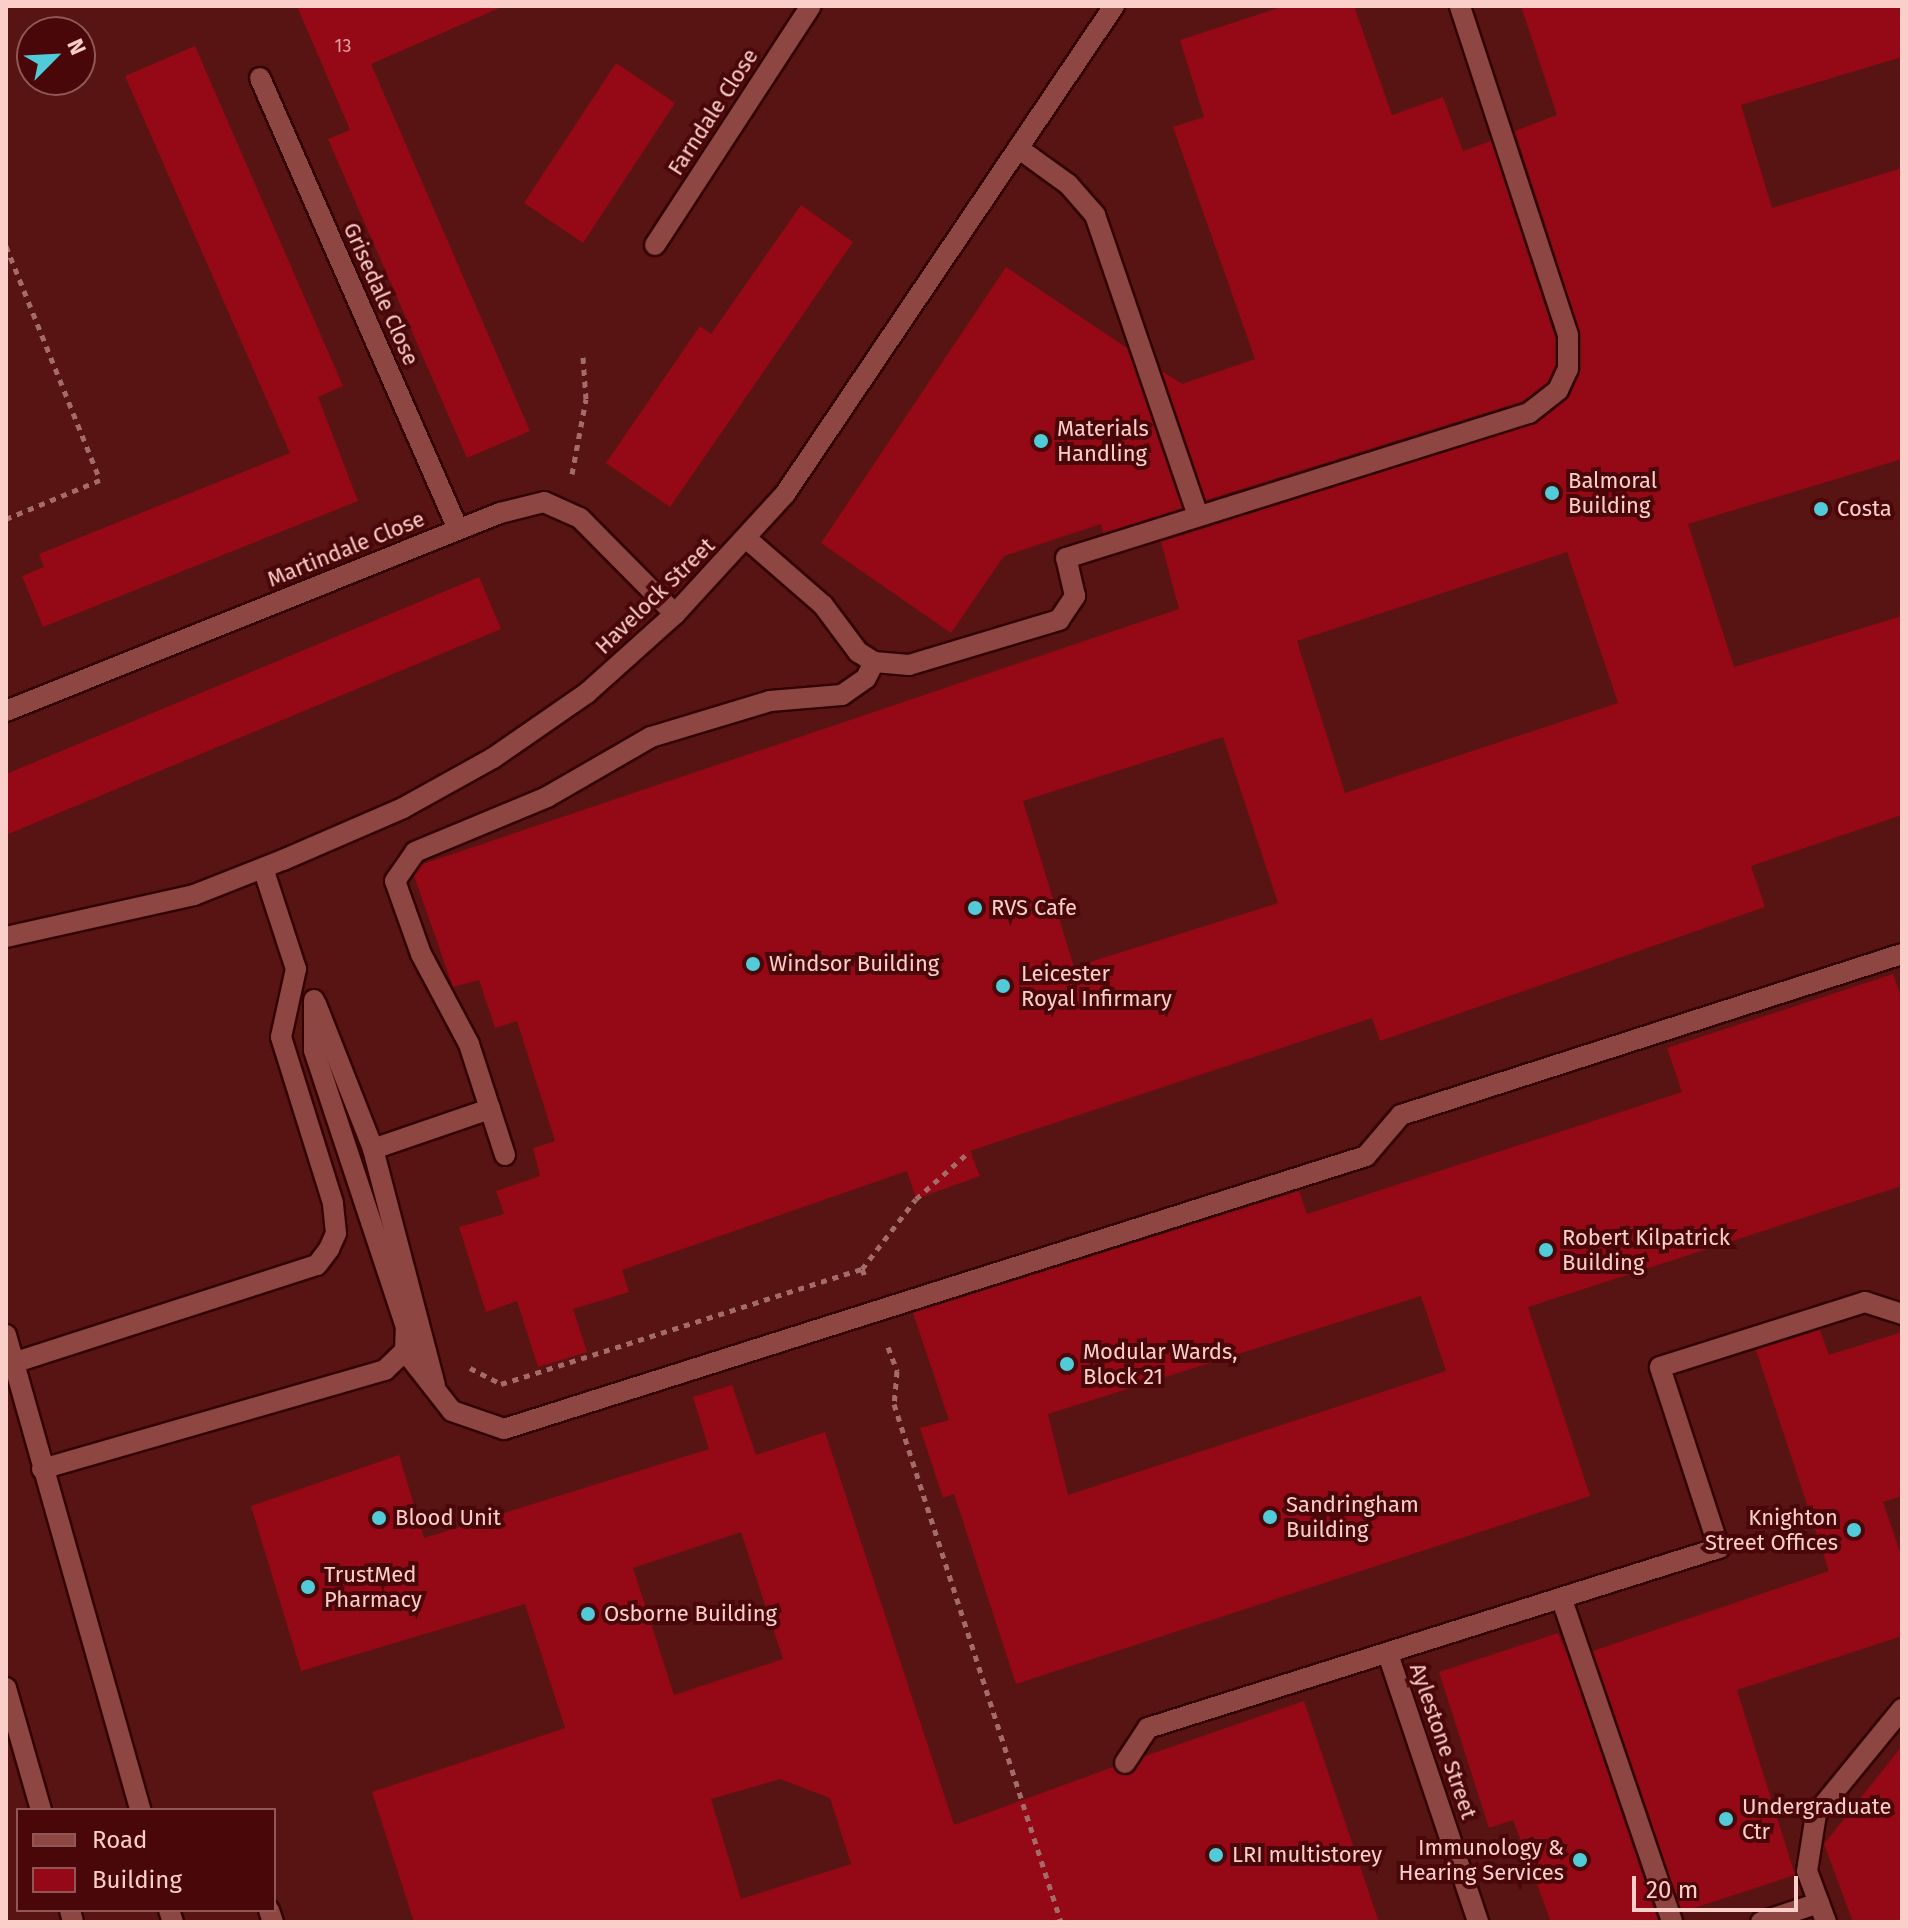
<!DOCTYPE html>
<style>
body{margin:0}
#map{position:relative;width:1908px;height:1928px;overflow:hidden;background:#571413;font-family:"Fira Sans",sans-serif}
div>[style]{position:absolute}
.building>*{inset:0;background:#950815}
.path>*{height:5px;margin-top:-2.5px;transform-origin:0;background:repeating-linear-gradient(90deg,#a46c69 0 6px,transparent 0 12px)}
.roads{filter:drop-shadow(2px 0 #330304) drop-shadow(-2px 0 #330304) drop-shadow(0 2px #330304) drop-shadow(0 -2px #330304)}
.minor>*{height:20px;margin:-10px;padding:0 10px;transform-origin:10px;border-radius:10px;background:#8d4641}
.dots>*{width:22px;height:22px;translate:-50% -50%;box-sizing:border-box;border:4px solid #4a0709;border-radius:50%}
span{translate:-50% -50%;white-space:nowrap;text-align:center;line-height:1.15;-webkit-text-stroke:8px #4a0709;paint-order:stroke}
.number-label{font-size:18px;color:#e19d9d}
.number-label span{-webkit-text-stroke-width:0}
.street-label{font-size:22px;color:#facfca}
.poi-label{font-size:22px;color:#facfca}
.left{translate:0 -50%;text-align:left}
.right{translate:-100% -50%;text-align:right}
.frame{position:absolute;inset:0;border:8px solid #facfca;pointer-events:none}
.legend{position:absolute;left:16px;top:1808px;width:260px;height:104px;box-sizing:border-box;background:#4a0709;border:2px solid #905756;margin:0;padding:10px 14px;list-style:none;font-size:24px;color:#facfca}
.legend li{display:flex;align-items:center;gap:16px;height:40px}
.legend b{width:40px;border:2px solid #905756}
.north{position:absolute;left:16px;top:16px;width:80px;height:80px;box-sizing:border-box;background:#4a0709;border:2px solid #905756;border-radius:50%;rotate:66deg;font-size:22px;font-weight:700;line-height:32px;text-align:center;color:#facfca}
.north::after{content:'';display:block;margin:auto;width:28px;height:36px;background:#52cbd9;clip-path:polygon(50% 0,100% 100%,50% 72%,0 100%)}
.scale{position:absolute;left:1632px;top:1876px;width:166px;height:36px;box-sizing:border-box;border:4px solid #facfca;border-top:0;padding-left:10px;font-size:24px;line-height:28px;white-space:nowrap;color:#facfca;-webkit-text-stroke:6px #4a0709;paint-order:stroke}
</style>
<div id="map">
<div class="building">
<i style="clip-path:polygon(297px 6px,504px 6px,371px 64px,530px 431px,467px 458px,328px 139px,350px 130px)"></i>
<i style="clip-path:polygon(1284px 6px,1354px 6px,1392px 115px,1443px 97px,1463px 151px,1491px 141px,1555px 337px,1555px 366px,1548px 382px,1523px 401px,1206px 500px,1162px 371px,1182px 384px,1255px 359px,1173px 127px,1204px 117px,1180px 40px)"></i>
<i style="clip-path:polygon(evenodd,1521px 6px,1902px 6px,1902px 57px,1741px 105px,1772px 208px,1902px 168px,1902px 459px,1688px 524px,1734px 667px,1902px 616px,1902px 815px,1751px 866px,1765px 907px,1380px 1041px,1372px 1018px,970px 1151px,980px 1176px,916px 1199px,907px 1171px,622px 1270px,629px 1292px,573px 1309px,587px 1352px,538px 1367px,517px 1301px,486px 1312px,459px 1227px,504px 1214px,496px 1191px,540px 1176px,533px 1148px,555px 1141px,517px 1021px,495px 1028px,479px 980px,453px 987px,414px 876px,423px 864px,1179px 609px,1161px 542px,1537px 423px,1570px 396px,1581px 370px,1581px 335px,1515px 131px,1557px 115px,1521px 6px,1567px 552px,1618px 703px,1345px 793px,1297px 641px,1567px 552px,1521px 6px,1223px 737px,1278px 903px,1074px 967px,1023px 801px,1223px 737px)"></i>
<i style="clip-path:polygon(195px 46px,343px 386px,318px 397px,358px 501px,43px 627px,22px 576px,44px 567px,39px 554px,290px 453px,125px 76px)"></i>
<i style="clip-path:polygon(616px 63px,675px 103px,583px 243px,524px 203px)"></i>
<i style="clip-path:polygon(801px 205px,853px 242px,670px 507px,606px 463px,700px 326px,711px 334px)"></i>
<i style="clip-path:polygon(1006px 267px,1127px 348px,1182px 508px,1103px 533px,1101px 524px,1004px 556px,951px 633px,821px 543px)"></i>
<i style="clip-path:polygon(479px 577px,501px 629px,6px 835px,6px 774px)"></i>
<i style="clip-path:polygon(evenodd,1893px 974px,1902px 1000px,1902px 1186px,1528px 1307px,1590px 1496px,1016px 1684px,954px 1494px,943px 1498px,920px 1428px,949px 1420px,913px 1313px,1299px 1191px,1307px 1214px,1682px 1092px,1667px 1048px,1893px 974px,1421px 1296px,1446px 1371px,1068px 1495px,1048px 1414px,1421px 1296px)"></i>
<i style="clip-path:polygon(1820px 1330px,1829px 1355px,1902px 1332px,1902px 1496px,1883px 1502px,1902px 1558px,1902px 1636px,1737px 1690px,1795px 1875px,1682px 1912px,1593px 1651px,1829px 1571px,1756px 1350px)"></i>
<i style="clip-path:polygon(evenodd,732px 1385px,756px 1455px,825px 1432px,954px 1825px,1113px 1767px,1130px 1775px,1145px 1756px,1304px 1701px,1379px 1922px,414px 1922px,372px 1792px,565px 1728px,525px 1604px,301px 1671px,251px 1506px,399px 1455px,424px 1538px,709px 1449px,693px 1397px,732px 1385px,741px 1532px,783px 1659px,674px 1695px,633px 1568px,741px 1532px,732px 1385px,780px 1779px,830px 1798px,851px 1864px,741px 1899px,711px 1799px,780px 1779px)"></i>
<i style="clip-path:polygon(1558px 1633px,1569px 1659px,1658px 1921px,1551px 1922px,1513px 1820px,1489px 1828px,1439px 1672px)"></i>
<i style="clip-path:polygon(1902px 1746px,1902px 1922px,1853px 1922px,1824px 1844px)"></i>
</div>
<div class="path">
<i style="left:6px;top:246px;width:252px;rotate:68.1deg"></i>
<i style="left:100px;top:480px;width:102px;rotate:157.5deg"></i>
<i style="left:572px;top:474px;width:76px;rotate:-79.4deg"></i>
<i style="left:586px;top:399px;width:42px;rotate:-94.1deg"></i>
<i style="left:862px;top:1269px;width:88px;rotate:-52.4deg"></i>
<i style="left:916px;top:1199px;width:72px;rotate:-41.6deg"></i>
<i style="left:888px;top:1347px;width:26px;rotate:69deg"></i>
<i style="left:897px;top:1371px;width:33px;rotate:95deg"></i>
<i style="left:894px;top:1404px;width:544px;rotate:72.13deg"></i>
<i style="left:470px;top:1368px;width:35px;rotate:27deg"></i>
<i style="left:501px;top:1384px;width:379px;rotate:-17.7deg"></i>
<i style="left:862px;top:1269px;width:8px;rotate:67deg"></i>
</div>
<div class="roads">
<div class="minor">
<i style="left:260px;top:78px;width:493px;rotate:66.3deg"></i>
<i style="left:1018px;top:148px;width:62px;rotate:35.8deg"></i>
<i style="left:1068px;top:184px;width:41px;rotate:48.9deg"></i>
<i style="left:1095px;top:215px;width:318px;rotate:71.1deg"></i>
<i style="left:655px;top:245px;width:285px;rotate:-56.9deg"></i>
<i style="left:747px;top:539px;width:101px;rotate:41deg"></i>
<i style="left:823px;top:605px;width:59px;rotate:53.3deg"></i>
<i style="left:858px;top:652px;width:19px;rotate:32deg"></i>
<i style="left:874px;top:662px;width:35px;rotate:5deg"></i>
<i style="left:909px;top:665px;width:157px;rotate:-16.7deg"></i>
<i style="left:1059px;top:620px;width:29px;rotate:-56deg"></i>
<i style="left:1075px;top:596px;width:39px;rotate:-103deg"></i>
<i style="left:1066px;top:558px;width:485px;rotate:-17.4deg"></i>
<i style="left:1529px;top:413px;width:37px;rotate:-38deg"></i>
<i style="left:1558px;top:390px;width:23px;rotate:-65deg"></i>
<i style="left:1568px;top:369px;width:34px;rotate:-90deg"></i>
<i style="left:1568px;top:335px;width:346px;rotate:-108.2deg"></i>
<i style="left:6px;top:711px;width:532px;rotate:-21.84deg"></i>
<i style="left:500px;top:513px;width:45px;rotate:-14deg"></i>
<i style="left:544px;top:502px;width:39px;rotate:24deg"></i>
<i style="left:580px;top:518px;width:135px;rotate:45.3deg"></i>
<i style="left:6px;top:937px;width:193px;rotate:-12.6deg"></i>
<i style="left:194px;top:895px;width:96px;rotate:-21.5deg"></i>
<i style="left:283px;top:860px;width:131px;rotate:-23.4deg"></i>
<i style="left:403px;top:808px;width:103px;rotate:-29.1deg"></i>
<i style="left:493px;top:758px;width:114px;rotate:-34.7deg"></i>
<i style="left:587px;top:693px;width:118px;rotate:-41.9deg"></i>
<i style="left:675px;top:614px;width:163px;rotate:-47.5deg"></i>
<i style="left:785px;top:494px;width:589px;rotate:-56.01deg"></i>
<i style="left:316px;top:1004px;width:156px;rotate:68.5deg"></i>
<i style="left:373px;top:1149px;width:244px;rotate:75.3deg"></i>
<i style="left:373px;top:1149px;width:124px;rotate:-18.9deg"></i>
<i style="left:505px;top:1155px;width:117px;rotate:-108deg"></i>
<i style="left:469px;top:1044px;width:102px;rotate:-118.1deg"></i>
<i style="left:421px;top:954px;width:77px;rotate:-109.6deg"></i>
<i style="left:395px;top:881px;width:35px;rotate:-55deg"></i>
<i style="left:415px;top:852px;width:143px;rotate:-22.6deg"></i>
<i style="left:547px;top:797px;width:120px;rotate:-30deg"></i>
<i style="left:651px;top:737px;width:124px;rotate:-16.8deg"></i>
<i style="left:770px;top:701px;width:72px;rotate:-4.8deg"></i>
<i style="left:842px;top:695px;width:29px;rotate:-35deg"></i>
<i style="left:866px;top:678px;width:18px;rotate:-63deg"></i>
<i style="left:6px;top:1335px;width:494px;rotate:74.2deg"></i>
<i style="left:405px;top:1351px;width:76px;rotate:51.9deg"></i>
<i style="left:452px;top:1411px;width:55px;rotate:19.1deg"></i>
<i style="left:504px;top:1429px;width:904px;rotate:-17.57deg"></i>
<i style="left:1366px;top:1156px;width:54px;rotate:-49.5deg"></i>
<i style="left:1401px;top:1115px;width:526px;rotate:-17.82deg"></i>
<i style="left:13px;top:1363px;width:319px;rotate:-17.9deg"></i>
<i style="left:317px;top:1265px;width:20px;rotate:-53deg"></i>
<i style="left:329px;top:1249px;width:17px;rotate:-66deg"></i>
<i style="left:336px;top:1233px;width:30px;rotate:-96deg"></i>
<i style="left:333px;top:1203px;width:174px;rotate:-107.4deg"></i>
<i style="left:281px;top:1037px;width:70px;rotate:-77.6deg"></i>
<i style="left:296px;top:969px;width:106px;rotate:-108.1deg"></i>
<i style="left:42px;top:1469px;width:357px;rotate:-16.1deg"></i>
<i style="left:385px;top:1370px;width:28px;rotate:-44deg"></i>
<i style="left:405px;top:1351px;width:24px;rotate:-88deg"></i>
<i style="left:406px;top:1327px;width:292px;rotate:-108.4deg"></i>
<i style="left:314px;top:1050px;width:50px;rotate:-90deg"></i>
<i style="left:1562px;top:1600px;width:340px;rotate:71.1deg"></i>
<i style="left:1389px;top:1657px;width:280px;rotate:71.4deg"></i>
<i style="left:6px;top:1688px;width:127px;rotate:74deg"></i>
<i style="left:1125px;top:1763px;width:42px;rotate:-56.7deg"></i>
<i style="left:1148px;top:1728px;width:599px;rotate:-17.5deg"></i>
<i style="left:1719px;top:1548px;width:190px;rotate:-108.1deg"></i>
<i style="left:1660px;top:1367px;width:215px;rotate:-17.6deg"></i>
<i style="left:1865px;top:1302px;width:39px;rotate:18deg"></i>
<i style="left:70px;top:1910px;width:12px;rotate:76deg"></i>
<i style="left:169px;top:1910px;width:13px;rotate:72deg"></i>
<i style="left:269px;top:1910px;width:13px;rotate:72deg"></i>
<i style="left:1761px;top:1922px;width:61px;rotate:-18.1deg"></i>
<i style="left:1826px;top:1922px;width:54px;rotate:-110.4deg"></i>
<i style="left:1807px;top:1871px;width:58px;rotate:-81deg"></i>
<i style="left:1816px;top:1814px;width:136px;rotate:-50.7deg"></i>
</div>
</div>
<div class="dots">
<i style="left:1041px;top:441px;background:#52cbd9"></i>
<i style="left:1552px;top:493px;background:#52cbd9"></i>
<i style="left:1821px;top:509px;background:#52cbd9"></i>
<i style="left:975px;top:908px;background:#52cbd9"></i>
<i style="left:753px;top:964px;background:#52cbd9"></i>
<i style="left:1003px;top:986px;background:#52cbd9"></i>
<i style="left:1546px;top:1250px;background:#52cbd9"></i>
<i style="left:1067px;top:1364px;background:#52cbd9"></i>
<i style="left:1270px;top:1517px;background:#52cbd9"></i>
<i style="left:379px;top:1518px;background:#52cbd9"></i>
<i style="left:1854px;top:1530px;background:#52cbd9"></i>
<i style="left:308px;top:1587px;background:#52cbd9"></i>
<i style="left:588px;top:1614px;background:#52cbd9"></i>
<i style="left:1726px;top:1819px;background:#52cbd9"></i>
<i style="left:1216px;top:1855px;background:#52cbd9"></i>
<i style="left:1580px;top:1860px;background:#52cbd9"></i>
</div>
<div class="number-label">
<span style="left:343px;top:46px">13</span>
</div>
<div class="street-label">
<span style="left:713px;top:112px;rotate:-57deg">Farndale Close</span>
<span style="left:381px;top:294px;rotate:66deg">Grisedale Close</span>
<span style="left:346px;top:549px;rotate:-22deg">Martindale Close</span>
<span style="left:655px;top:596px;rotate:-44deg">Havelock Street</span>
<span style="left:1443px;top:1741px;rotate:71deg">Aylestone Street</span>
</div>
<div class="poi-label">
<span class="left" style="left:1057px;top:441px">Materials<br>Handling</span>
<span class="left" style="left:1568px;top:493px">Balmoral<br>Building</span>
<span class="left" style="left:1837px;top:509px">Costa</span>
<span class="left" style="left:991px;top:908px">RVS Cafe</span>
<span class="left" style="left:769px;top:964px">Windsor Building</span>
<span class="left" style="left:1021px;top:986px">Leicester<br>Royal Infirmary</span>
<span class="left" style="left:1562px;top:1250px">Robert Kilpatrick<br>Building</span>
<span class="left" style="left:1083px;top:1364px">Modular Wards,<br>Block 21</span>
<span class="left" style="left:1286px;top:1517px">Sandringham<br>Building</span>
<span class="right" style="left:1838px;top:1530px">Knighton<br>Street Offices</span>
<span class="left" style="left:395px;top:1518px">Blood Unit</span>
<span class="left" style="left:324px;top:1587px">TrustMed<br>Pharmacy</span>
<span class="left" style="left:604px;top:1614px">Osborne Building</span>
<span class="left" style="left:1742px;top:1819px">Undergraduate<br>Ctr</span>
<span class="right" style="left:1564px;top:1860px">Immunology &amp;<br>Hearing Services</span>
<span class="left" style="left:1232px;top:1855px">LRI multistorey</span>
</div>
<div class="frame"></div>
<ul class="legend">
<li><b style="height:10px;background:#8d4641"></b>Road</li>
<li><b style="height:22px;background:#950815"></b>Building</li>
</ul>
<div class="north">N</div>
<div class="scale">20 m</div>
</div>
